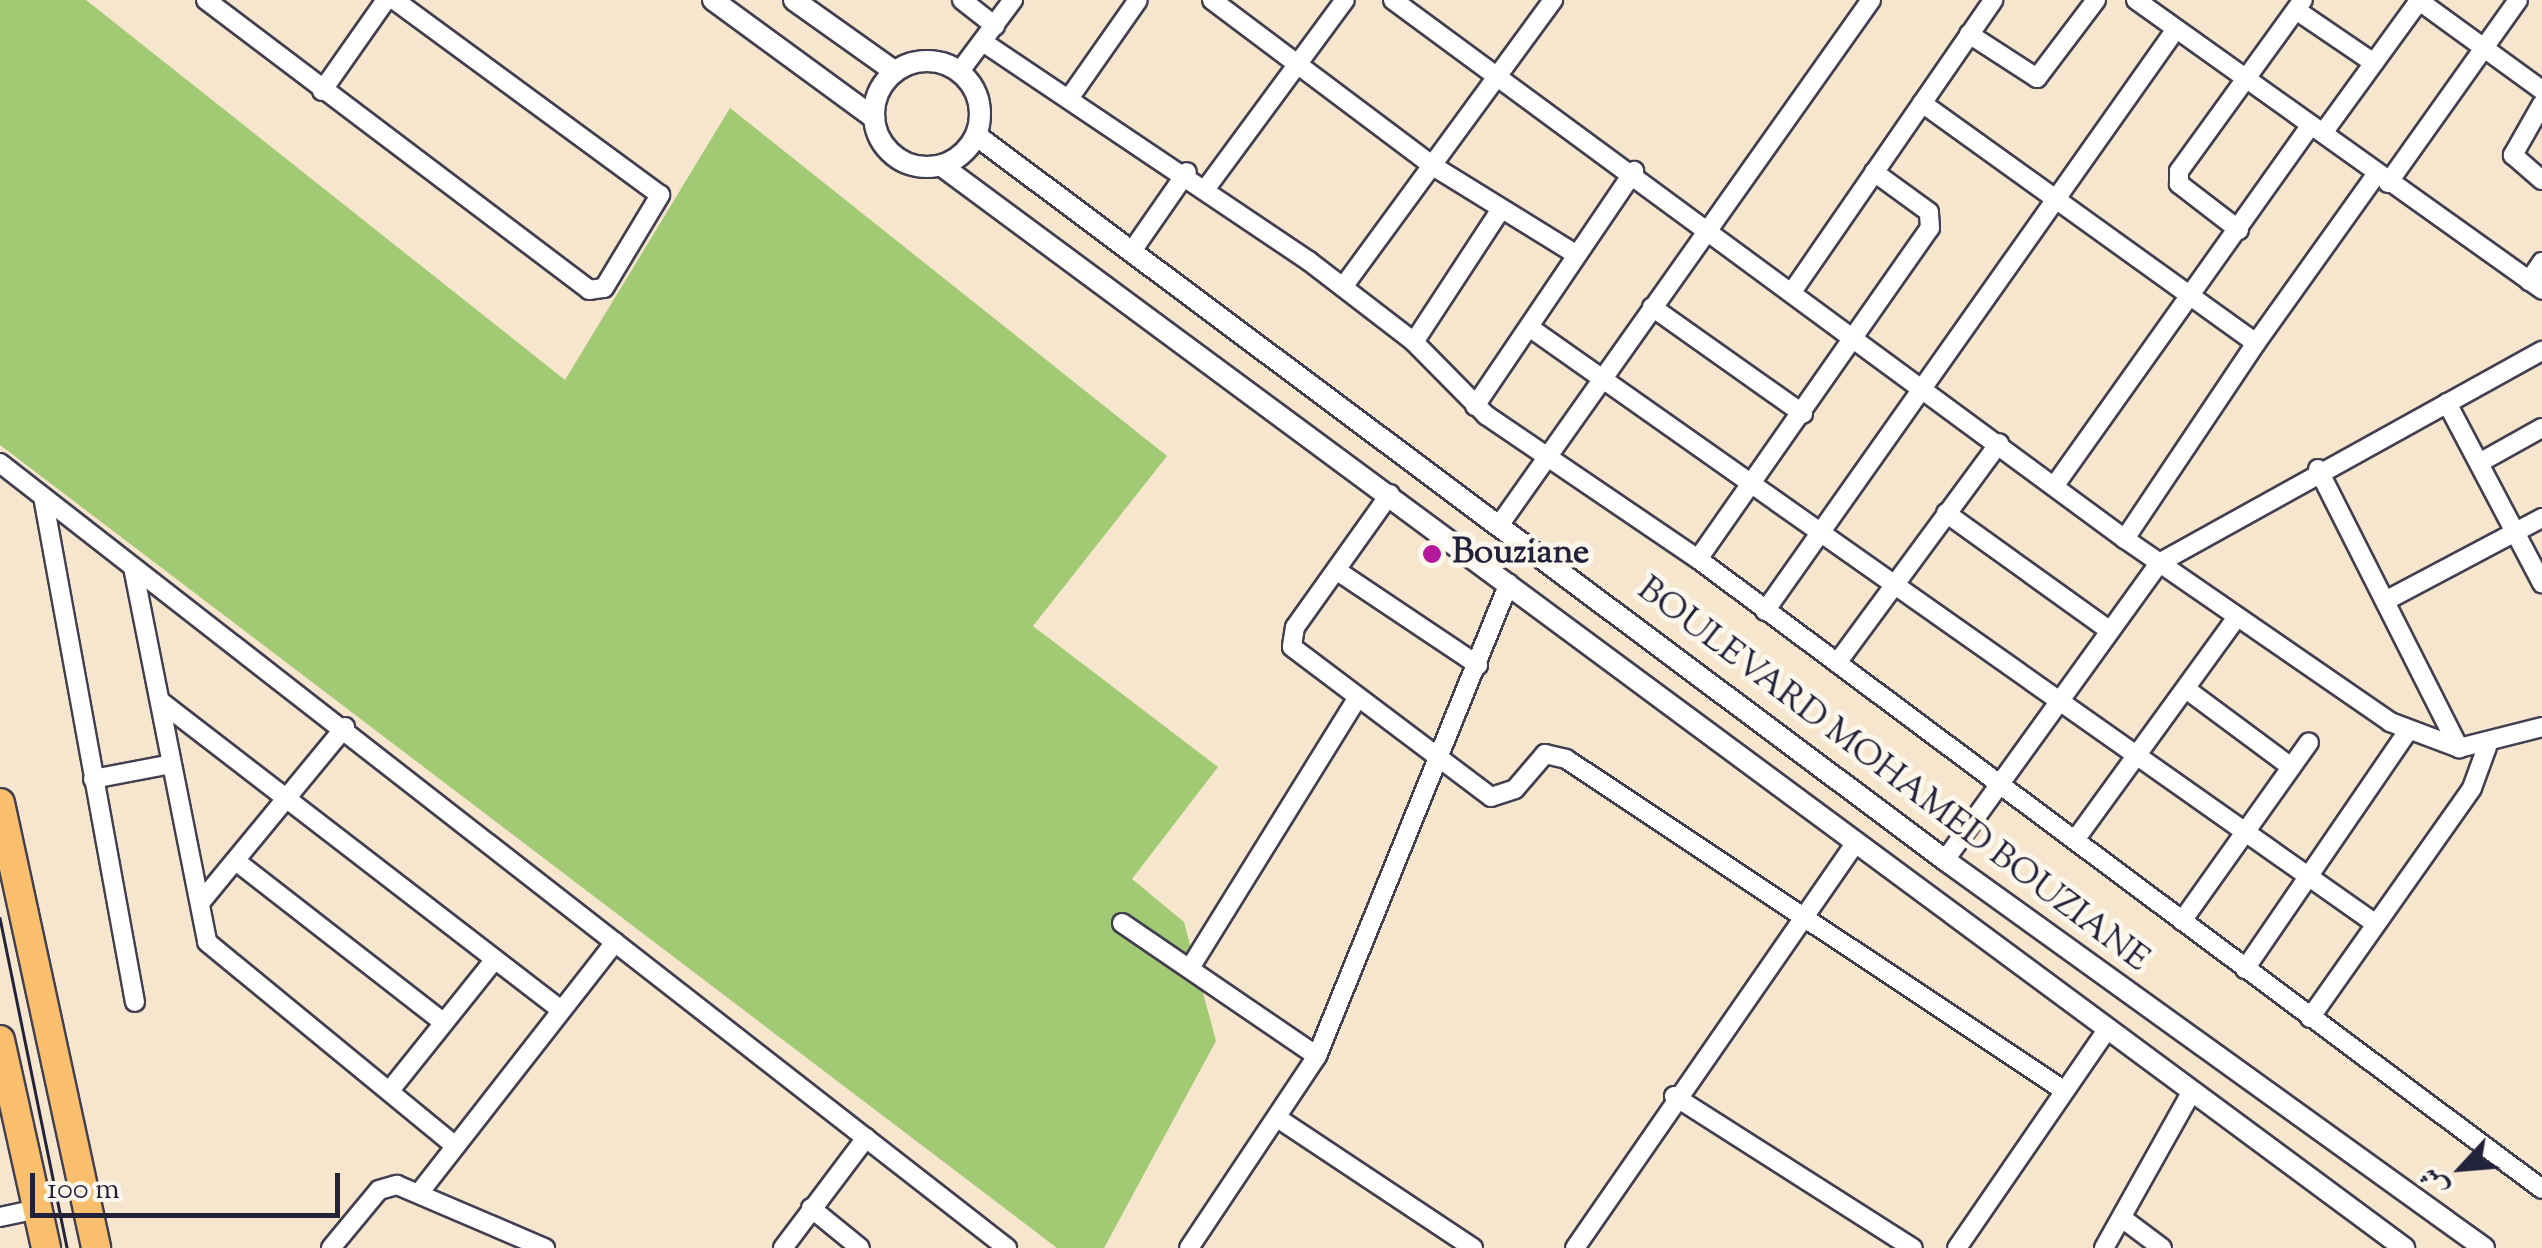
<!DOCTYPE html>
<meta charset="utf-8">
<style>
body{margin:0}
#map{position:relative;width:2542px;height:1248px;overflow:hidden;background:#f5e6cd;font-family:"Sorts Mill Goudy",Amiri,serif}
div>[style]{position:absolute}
.green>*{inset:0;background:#a2c973}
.roads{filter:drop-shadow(2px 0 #423f51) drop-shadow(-2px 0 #423f51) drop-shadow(0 2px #423f51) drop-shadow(0 -2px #423f51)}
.minor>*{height:18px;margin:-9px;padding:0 9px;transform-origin:9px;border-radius:9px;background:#fff}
.tertiary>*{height:20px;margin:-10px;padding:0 10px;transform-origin:10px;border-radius:10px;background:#fff}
.tertiary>.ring{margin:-10px;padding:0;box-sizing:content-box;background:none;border:20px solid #fff;border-radius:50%}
.primary>*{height:28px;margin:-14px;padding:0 14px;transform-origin:14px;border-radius:14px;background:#f9bf6d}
.tram>*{height:2.5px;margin:-1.25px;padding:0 1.25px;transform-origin:1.25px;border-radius:1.25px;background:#22223b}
.dots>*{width:28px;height:28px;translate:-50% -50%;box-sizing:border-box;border:5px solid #fbf7ec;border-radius:50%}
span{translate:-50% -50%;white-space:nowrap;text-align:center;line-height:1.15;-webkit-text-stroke:10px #fbf7ec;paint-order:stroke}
.poi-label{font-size:35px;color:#22223b;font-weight:700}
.left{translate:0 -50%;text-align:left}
.street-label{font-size:35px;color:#22223b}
.north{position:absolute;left:2412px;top:1118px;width:100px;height:100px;-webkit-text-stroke:8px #fbf7ec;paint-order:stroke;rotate:244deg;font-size:28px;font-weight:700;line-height:40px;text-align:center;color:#22223b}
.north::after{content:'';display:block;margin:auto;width:35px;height:45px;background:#22223b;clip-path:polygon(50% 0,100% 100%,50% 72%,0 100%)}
.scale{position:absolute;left:30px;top:1173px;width:310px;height:45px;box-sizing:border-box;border:5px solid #22223b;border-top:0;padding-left:12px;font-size:30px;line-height:35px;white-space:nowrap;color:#22223b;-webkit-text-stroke:8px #fbf7ec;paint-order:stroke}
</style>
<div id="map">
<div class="green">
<i style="clip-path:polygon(0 0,86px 0,565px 380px,730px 108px,1167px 456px,1033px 626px,1218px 767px,1132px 879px,1184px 922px,1216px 1041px,1104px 1248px,1057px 1248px,0 445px)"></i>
</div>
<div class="roads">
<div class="minor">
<i style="left:206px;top:0;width:480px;rotate:37.1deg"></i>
<i style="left:589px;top:290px;width:15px;rotate:-8deg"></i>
<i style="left:604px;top:288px;width:109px;rotate:-58.9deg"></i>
<i style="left:660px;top:195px;width:329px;rotate:-143.7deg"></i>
<i style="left:962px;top:0;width:42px;rotate:38.2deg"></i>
<i style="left:1212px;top:0;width:276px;rotate:36.9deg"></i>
<i style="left:1433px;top:166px;width:169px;rotate:31.7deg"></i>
<i style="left:1393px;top:0;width:909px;rotate:36.37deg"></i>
<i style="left:2125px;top:539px;width:322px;rotate:34.6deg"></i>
<i style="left:2390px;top:722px;width:74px;rotate:20.6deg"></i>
<i style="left:2459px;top:748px;width:86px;rotate:-14.2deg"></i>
<i style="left:2136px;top:0;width:499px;rotate:35.5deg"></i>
<i style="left:2418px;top:0;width:153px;rotate:36deg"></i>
<i style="left:2296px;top:10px;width:94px;rotate:34.2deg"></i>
<i style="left:1969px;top:34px;width:81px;rotate:32.9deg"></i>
<i style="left:2037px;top:78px;width:98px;rotate:-52.9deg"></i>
<i style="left:983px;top:42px;width:393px;rotate:33.9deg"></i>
<i style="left:1309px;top:261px;width:133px;rotate:37.6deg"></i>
<i style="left:1414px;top:342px;width:103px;rotate:45.4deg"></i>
<i style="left:1486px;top:415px;width:256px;rotate:34.2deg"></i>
<i style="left:1698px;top:559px;width:1053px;rotate:36.74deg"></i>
<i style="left:960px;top:71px;width:89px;rotate:-53.3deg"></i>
<i style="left:322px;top:91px;width:111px;rotate:-54.9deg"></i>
<i style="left:1070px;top:97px;width:118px;rotate:-55deg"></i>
<i style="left:1922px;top:103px;width:411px;rotate:35.7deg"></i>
<i style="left:2256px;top:343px;width:236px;rotate:123.8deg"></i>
<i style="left:2542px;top:104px;width:59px;rotate:119.6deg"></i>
<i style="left:2513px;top:155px;width:38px;rotate:41deg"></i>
<i style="left:2323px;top:133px;width:163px;rotate:-54deg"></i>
<i style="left:2388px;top:183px;width:224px;rotate:-54.6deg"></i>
<i style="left:1207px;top:187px;width:232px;rotate:-53.6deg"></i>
<i style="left:2239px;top:230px;width:76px;rotate:-142.5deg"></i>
<i style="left:2179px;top:184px;width:13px;rotate:-90deg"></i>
<i style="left:2179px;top:171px;width:211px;rotate:-54.1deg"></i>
<i style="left:1132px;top:251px;width:96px;rotate:-55.2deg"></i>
<i style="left:2529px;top:281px;width:23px;rotate:-56deg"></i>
<i style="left:1343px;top:287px;width:356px;rotate:-53.8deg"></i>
<i style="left:1794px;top:289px;width:351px;rotate:-55.4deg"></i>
<i style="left:1652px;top:307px;width:185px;rotate:35.3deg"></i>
<i style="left:1529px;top:327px;width:1036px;rotate:35.18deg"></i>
<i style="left:1414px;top:342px;width:159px;rotate:-56.8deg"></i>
<i style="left:2256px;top:343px;width:206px;rotate:-54.5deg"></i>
<i style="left:2447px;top:403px;width:204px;rotate:62.2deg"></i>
<i style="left:1475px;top:406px;width:284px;rotate:-55.9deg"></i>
<i style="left:0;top:463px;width:1277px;rotate:37.94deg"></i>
<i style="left:2479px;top:463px;width:72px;rotate:-29.1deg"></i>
<i style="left:2318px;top:469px;width:313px;rotate:63.2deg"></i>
<i style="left:2055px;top:485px;width:442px;rotate:-54.6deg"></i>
<i style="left:1390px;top:494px;width:163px;rotate:125.5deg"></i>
<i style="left:1295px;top:627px;width:20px;rotate:99deg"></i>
<i style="left:1292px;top:647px;width:249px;rotate:37deg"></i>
<i style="left:1491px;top:797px;width:25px;rotate:-18deg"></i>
<i style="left:1515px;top:789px;width:46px;rotate:-49.4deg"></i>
<i style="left:1545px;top:754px;width:22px;rotate:13deg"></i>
<i style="left:1566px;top:759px;width:596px;rotate:33.64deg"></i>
<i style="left:44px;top:502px;width:508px;rotate:79.69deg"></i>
<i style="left:1946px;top:513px;width:202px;rotate:35.7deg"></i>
<i style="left:1500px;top:524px;width:642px;rotate:-54.7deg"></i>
<i style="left:1698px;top:559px;width:404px;rotate:-55deg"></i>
<i style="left:1930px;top:228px;width:16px;rotate:-94deg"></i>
<i style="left:1929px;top:212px;width:68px;rotate:-144deg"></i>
<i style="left:133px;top:567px;width:382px;rotate:78.8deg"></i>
<i style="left:207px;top:942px;width:321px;rotate:39.4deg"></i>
<i style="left:1336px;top:570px;width:171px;rotate:33.8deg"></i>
<i style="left:2387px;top:600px;width:175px;rotate:-27.9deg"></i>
<i style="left:1765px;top:611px;width:712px;rotate:-54.77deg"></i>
<i style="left:1837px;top:663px;width:273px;rotate:-53.6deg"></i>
<i style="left:2186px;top:689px;width:131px;rotate:36.6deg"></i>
<i style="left:160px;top:701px;width:506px;rotate:37.62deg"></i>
<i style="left:93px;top:779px;width:80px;rotate:-10.8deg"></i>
<i style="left:2075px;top:840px;width:276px;rotate:-54deg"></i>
<i style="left:1945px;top:860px;width:366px;rotate:-54.2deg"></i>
<i style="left:2159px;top:563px;width:438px;rotate:-29deg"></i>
<i style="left:236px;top:861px;width:262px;rotate:37.9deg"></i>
<i style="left:200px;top:903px;width:228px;rotate:-50.5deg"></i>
<i style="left:2182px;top:921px;width:219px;rotate:-54.6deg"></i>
<i style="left:1122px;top:923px;width:236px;rotate:34.3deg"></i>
<i style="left:1190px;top:968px;width:315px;rotate:-58.2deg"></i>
<i style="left:2245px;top:969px;width:288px;rotate:-55.6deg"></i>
<i style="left:2310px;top:1018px;width:281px;rotate:-54.8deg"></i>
<i style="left:2472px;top:788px;width:44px;rotate:-69.9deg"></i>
<i style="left:391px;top:1089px;width:166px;rotate:-51.3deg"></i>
<i style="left:1674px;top:1096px;width:283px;rotate:32.5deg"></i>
<i style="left:1279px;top:1119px;width:233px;rotate:33.6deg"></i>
<i style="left:423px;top:1188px;width:312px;rotate:-52deg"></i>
<i style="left:811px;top:1208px;width:63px;rotate:39.2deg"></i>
<i style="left:0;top:1217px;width:39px;rotate:-12deg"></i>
<i style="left:2122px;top:1218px;width:50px;rotate:36.9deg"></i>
<i style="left:331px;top:1248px;width:75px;rotate:-50.4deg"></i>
<i style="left:379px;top:1190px;width:19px;rotate:-16deg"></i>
<i style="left:397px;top:1185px;width:161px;rotate:23.1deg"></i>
<i style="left:783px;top:1248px;width:138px;rotate:-53deg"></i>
<i style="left:1189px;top:1248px;width:231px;rotate:-56.3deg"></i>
<i style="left:1317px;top:1056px;width:510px;rotate:-67.91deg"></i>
<i style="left:1575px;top:1248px;width:494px;rotate:-55.3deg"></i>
<i style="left:1957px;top:1248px;width:263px;rotate:-55.5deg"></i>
<i style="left:2104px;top:1248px;width:178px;rotate:-60.7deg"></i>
</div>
<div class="tertiary">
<i style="left:713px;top:0;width:200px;rotate:36.2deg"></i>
<i style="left:794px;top:0;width:123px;rotate:35.4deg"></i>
<i class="ring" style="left:874px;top:61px;width:86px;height:86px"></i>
<i style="left:977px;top:136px;width:1209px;rotate:36.79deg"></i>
<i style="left:1945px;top:860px;width:664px;rotate:35.75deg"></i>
<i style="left:942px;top:166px;width:1819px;rotate:36.5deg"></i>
</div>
<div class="primary">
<i style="left:0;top:803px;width:455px;rotate:77.8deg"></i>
<i style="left:0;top:1040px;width:213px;rotate:77.5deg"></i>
</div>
</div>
<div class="tram">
<i style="left:0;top:918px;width:337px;rotate:78.5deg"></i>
</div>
<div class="dots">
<i style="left:1432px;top:554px;background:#b5179e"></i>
</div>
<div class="poi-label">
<span class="left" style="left:1452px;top:554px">Bouziane</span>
</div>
<div class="street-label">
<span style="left:1892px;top:776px;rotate:37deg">BOULEVARD MOHAMED BOUZIANE</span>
</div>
<div class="north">ش</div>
<div class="scale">100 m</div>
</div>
